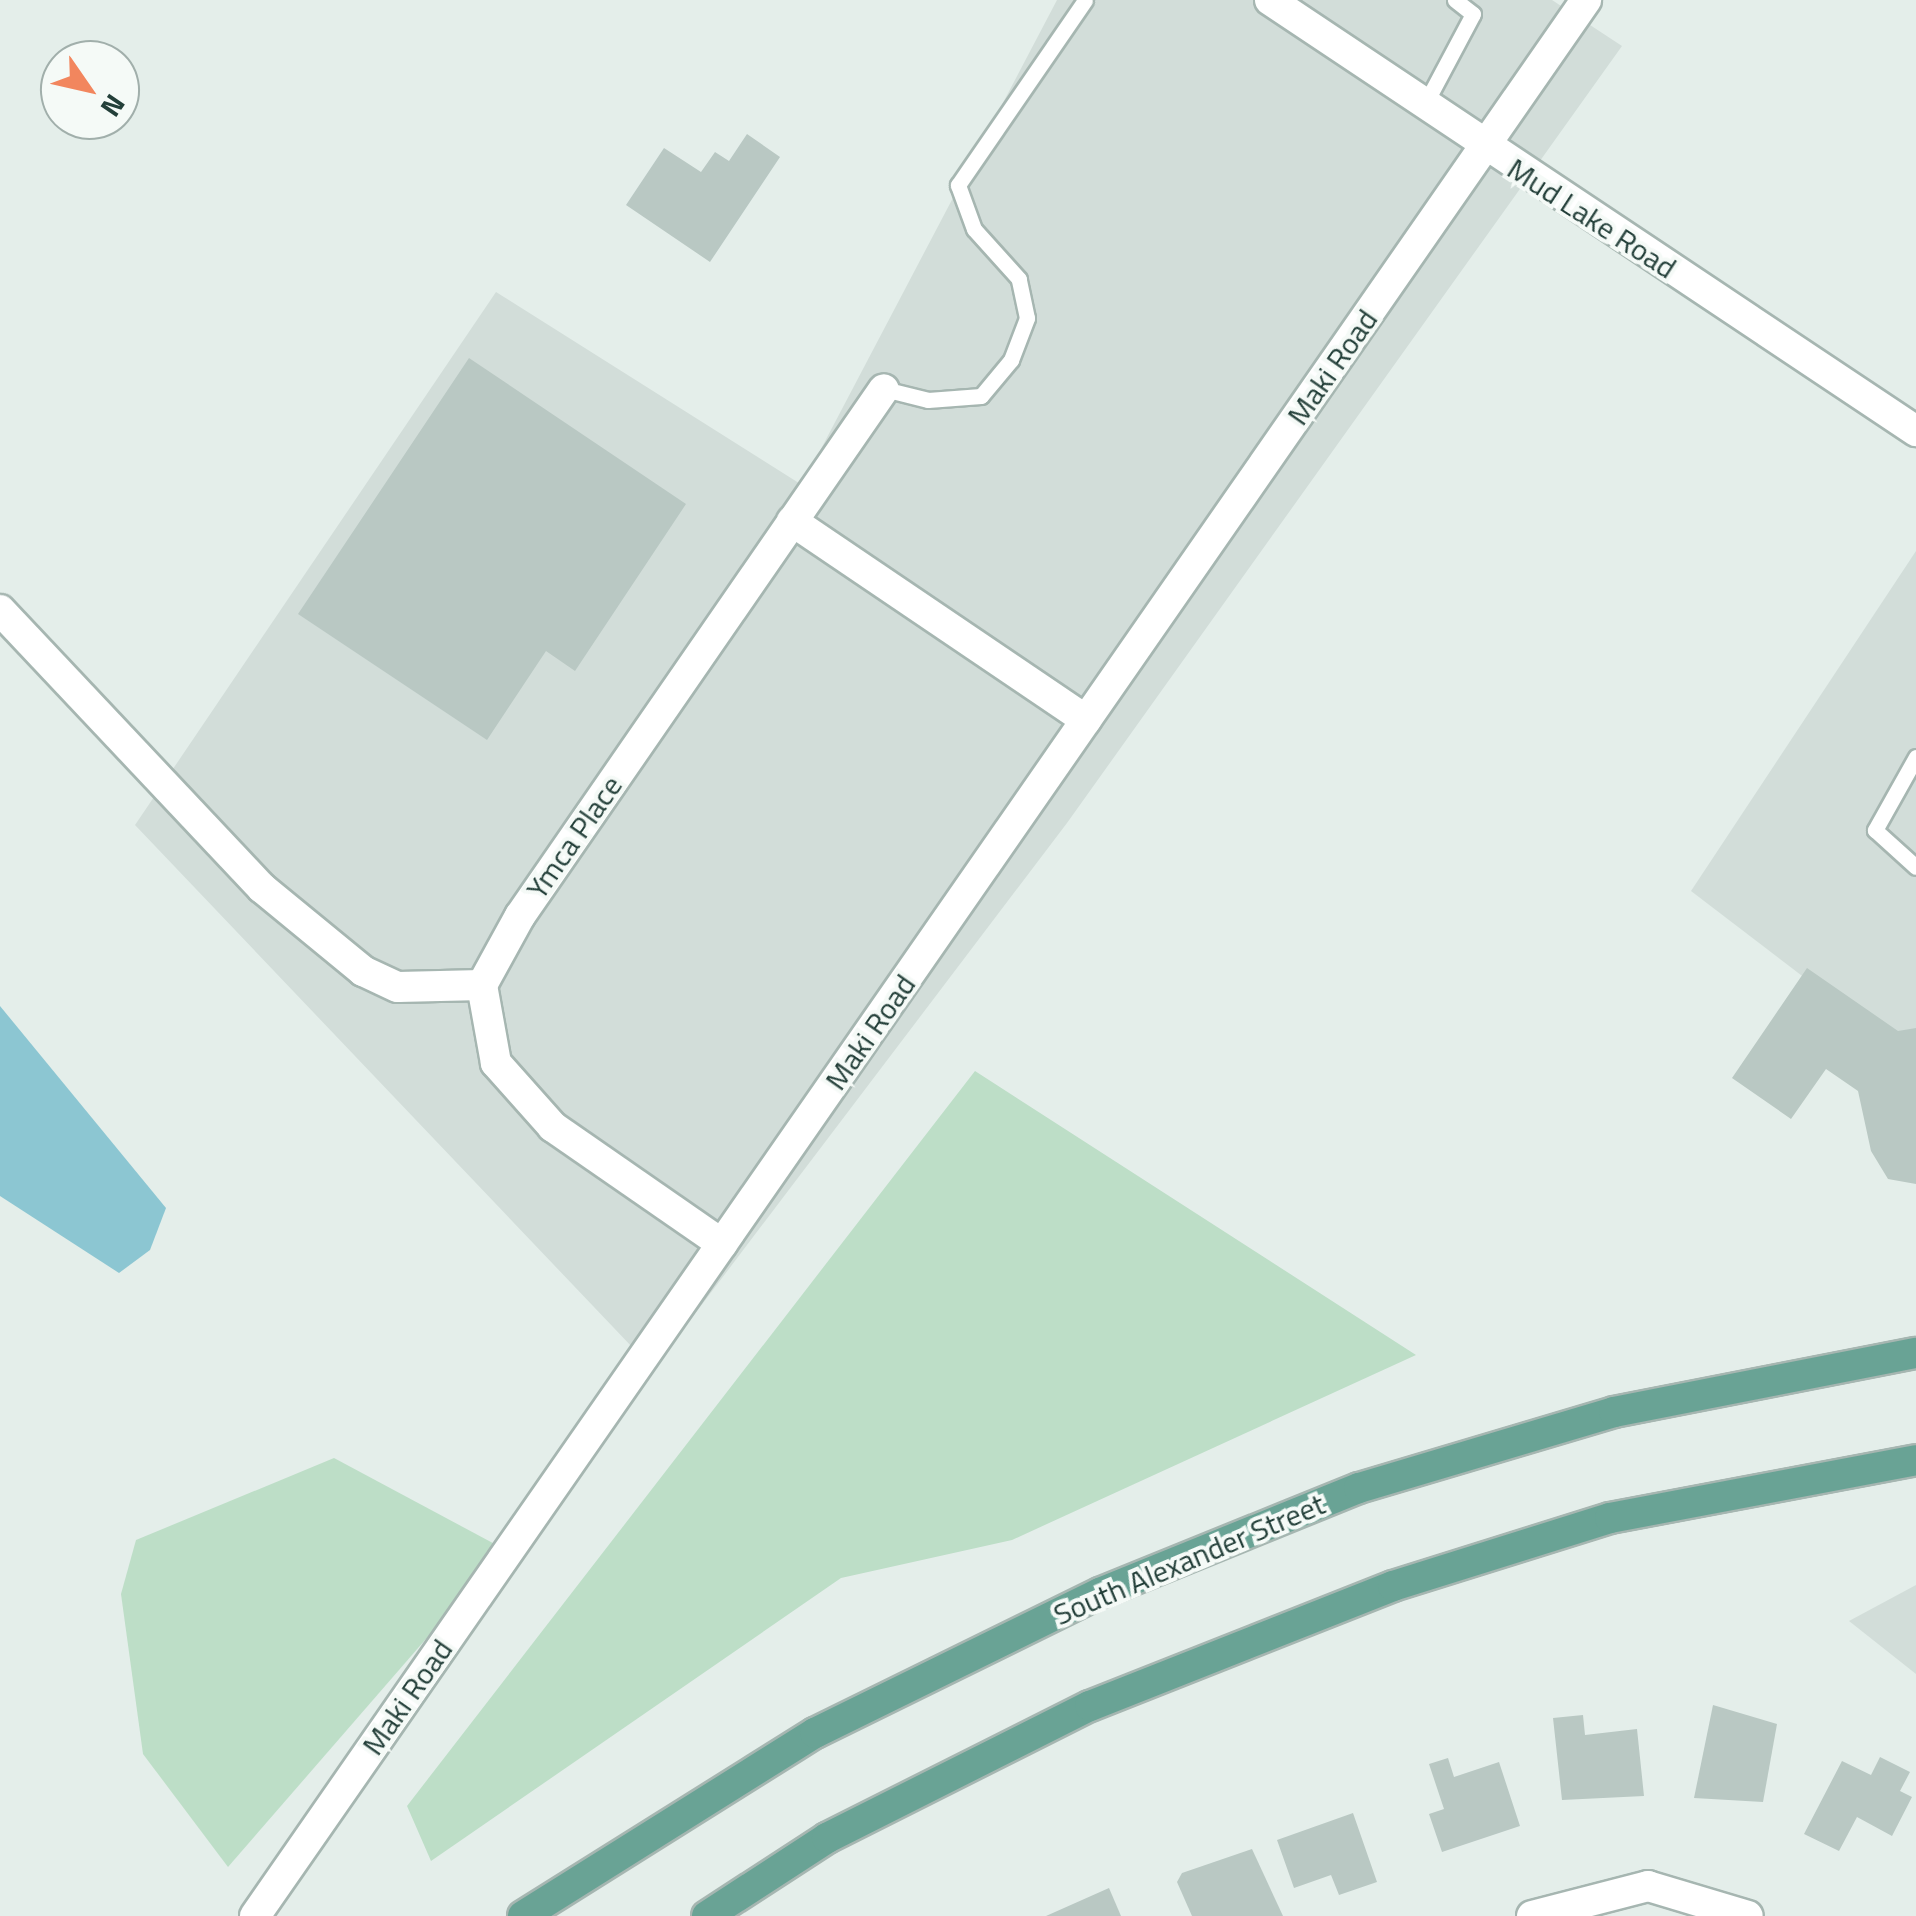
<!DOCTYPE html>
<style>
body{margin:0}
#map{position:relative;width:1916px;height:1916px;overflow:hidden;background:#e4eeea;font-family:"Titillium Web",sans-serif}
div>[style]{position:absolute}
.built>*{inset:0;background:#d2ddd9}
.green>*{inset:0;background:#bddec7}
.water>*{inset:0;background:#8cc6d2}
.building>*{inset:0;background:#b9c8c3}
.roads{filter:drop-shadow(2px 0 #a6b6b1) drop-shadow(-2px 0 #a6b6b1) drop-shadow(0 2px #a6b6b1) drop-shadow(0 -2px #a6b6b1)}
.lane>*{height:15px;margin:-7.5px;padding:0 7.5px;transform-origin:7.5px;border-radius:7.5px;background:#fff}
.street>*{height:30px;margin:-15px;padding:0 15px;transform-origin:15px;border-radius:15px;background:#fff}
.primary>*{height:30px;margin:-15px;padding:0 15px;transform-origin:15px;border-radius:15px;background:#69a395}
span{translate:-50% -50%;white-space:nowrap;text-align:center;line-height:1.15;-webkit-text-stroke:8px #f5faf7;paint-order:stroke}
.street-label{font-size:30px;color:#233f39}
.north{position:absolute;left:40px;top:40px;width:100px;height:100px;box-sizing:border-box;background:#f5faf7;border:2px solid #a1afab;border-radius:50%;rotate:124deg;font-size:28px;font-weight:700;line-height:40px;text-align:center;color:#233f39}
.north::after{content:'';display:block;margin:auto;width:35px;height:45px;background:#f2865e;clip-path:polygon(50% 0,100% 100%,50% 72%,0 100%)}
</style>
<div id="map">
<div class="built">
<i style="clip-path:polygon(1057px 0,1552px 0,1622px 46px,1067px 823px,653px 1369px,135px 825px,496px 292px,802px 485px)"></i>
<i style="clip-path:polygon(1916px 551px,1916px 1063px,1691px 891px)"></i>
<i style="clip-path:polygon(1916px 1585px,1916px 1674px,1849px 1621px)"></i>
</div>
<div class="green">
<i style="clip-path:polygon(975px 1071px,1416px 1355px,1012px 1540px,841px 1578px,431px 1861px,407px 1806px)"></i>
<i style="clip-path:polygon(334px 1458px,504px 1549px,228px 1867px,143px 1754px,121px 1594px,136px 1540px)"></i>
</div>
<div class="water">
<i style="clip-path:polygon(0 1006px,166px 1208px,150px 1250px,119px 1273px,0 1196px)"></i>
</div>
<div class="building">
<i style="clip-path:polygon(747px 134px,780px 157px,710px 262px,626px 205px,664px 148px,701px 172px,715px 152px,729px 161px)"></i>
<i style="clip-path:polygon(469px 358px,686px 504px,575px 671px,546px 651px,487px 740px,298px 614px)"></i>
<i style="clip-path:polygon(1807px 968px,1898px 1031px,1916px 1028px,1916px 1184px,1888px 1179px,1871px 1151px,1858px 1091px,1826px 1069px,1791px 1119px,1732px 1078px)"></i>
<i style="clip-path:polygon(1713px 1705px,1777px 1724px,1763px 1802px,1694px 1798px)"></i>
<i style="clip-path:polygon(1583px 1715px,1585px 1735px,1637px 1729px,1644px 1796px,1562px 1800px,1553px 1718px)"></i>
<i style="clip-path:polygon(1880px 1757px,1910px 1772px,1900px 1791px,1912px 1797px,1892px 1836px,1857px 1817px,1839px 1851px,1804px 1834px,1842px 1761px,1871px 1775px)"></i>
<i style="clip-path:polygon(1448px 1758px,1454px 1777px,1499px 1762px,1520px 1826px,1442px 1852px,1429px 1814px,1444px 1809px,1429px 1764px)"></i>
<i style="clip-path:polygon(1353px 1813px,1377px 1882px,1339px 1895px,1331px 1875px,1294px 1888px,1277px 1840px)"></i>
<i style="clip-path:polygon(1252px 1849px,1283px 1916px,1192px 1916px,1177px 1882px,1182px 1873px)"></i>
<i style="clip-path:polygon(1109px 1888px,1121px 1916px,1046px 1916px)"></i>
</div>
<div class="roads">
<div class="lane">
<i style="left:1424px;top:106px;width:104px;rotate:-62deg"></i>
<i style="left:1473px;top:14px;width:23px;rotate:-142deg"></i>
<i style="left:884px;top:389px;width:45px;rotate:14deg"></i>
<i style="left:928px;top:400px;width:53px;rotate:-4.3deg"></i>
<i style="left:981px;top:396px;width:47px;rotate:-50.2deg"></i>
<i style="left:1011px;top:360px;width:45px;rotate:-69.1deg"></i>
<i style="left:1027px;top:318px;width:40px;rotate:-102deg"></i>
<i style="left:1019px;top:279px;width:67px;rotate:-132deg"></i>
<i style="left:974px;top:229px;width:47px;rotate:-110deg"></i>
<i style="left:958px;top:185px;width:224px;rotate:-55.5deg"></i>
<i style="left:1916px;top:757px;width:84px;rotate:119.3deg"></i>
<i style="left:1875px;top:830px;width:55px;rotate:42.1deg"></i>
</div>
<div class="street">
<i style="left:1270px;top:0;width:777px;rotate:33.71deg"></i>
<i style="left:792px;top:521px;width:355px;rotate:34.1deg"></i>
<i style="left:0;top:610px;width:382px;rotate:46.7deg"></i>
<i style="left:262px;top:888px;width:131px;rotate:39.4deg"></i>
<i style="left:363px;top:971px;width:38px;rotate:25deg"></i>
<i style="left:398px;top:987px;width:84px;rotate:-1.4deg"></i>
<i style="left:722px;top:1244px;width:206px;rotate:-145.3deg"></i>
<i style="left:553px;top:1127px;width:86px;rotate:-131.7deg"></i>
<i style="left:496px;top:1063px;width:79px;rotate:-100.2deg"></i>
<i style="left:482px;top:985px;width:79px;rotate:-61.2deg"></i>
<i style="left:520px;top:916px;width:640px;rotate:-55.37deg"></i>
<i style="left:255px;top:1916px;width:2333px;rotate:-55.21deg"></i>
<i style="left:1532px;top:1916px;width:120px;rotate:-14.5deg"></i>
<i style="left:1648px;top:1886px;width:104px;rotate:16.7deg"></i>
</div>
<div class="primary">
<i style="left:523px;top:1916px;width:345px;rotate:-32.1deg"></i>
<i style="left:815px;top:1733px;width:318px;rotate:-26.2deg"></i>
<i style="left:1100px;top:1593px;width:279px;rotate:-22.1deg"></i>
<i style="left:1359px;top:1488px;width:266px;rotate:-16.6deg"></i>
<i style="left:1614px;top:1412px;width:308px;rotate:-11.1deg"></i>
<i style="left:707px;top:1916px;width:143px;rotate:-33deg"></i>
<i style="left:827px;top:1838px;width:294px;rotate:-26.7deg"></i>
<i style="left:1090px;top:1706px;width:326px;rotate:-21.6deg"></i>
<i style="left:1393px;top:1586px;width:227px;rotate:-17.4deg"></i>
<i style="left:1610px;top:1518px;width:311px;rotate:-10.7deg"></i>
</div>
</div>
<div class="street-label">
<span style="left:1592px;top:218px;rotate:33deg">Mud Lake Road</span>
<span style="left:1332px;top:367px;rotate:-55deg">Maki Road</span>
<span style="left:574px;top:837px;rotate:-55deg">Ymca Place</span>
<span style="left:870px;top:1032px;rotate:-55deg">Maki Road</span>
<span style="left:1189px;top:1559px;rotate:-23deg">South Alexander Street</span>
<span style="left:407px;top:1697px;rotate:-55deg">Maki Road</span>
</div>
<div class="north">N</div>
</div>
